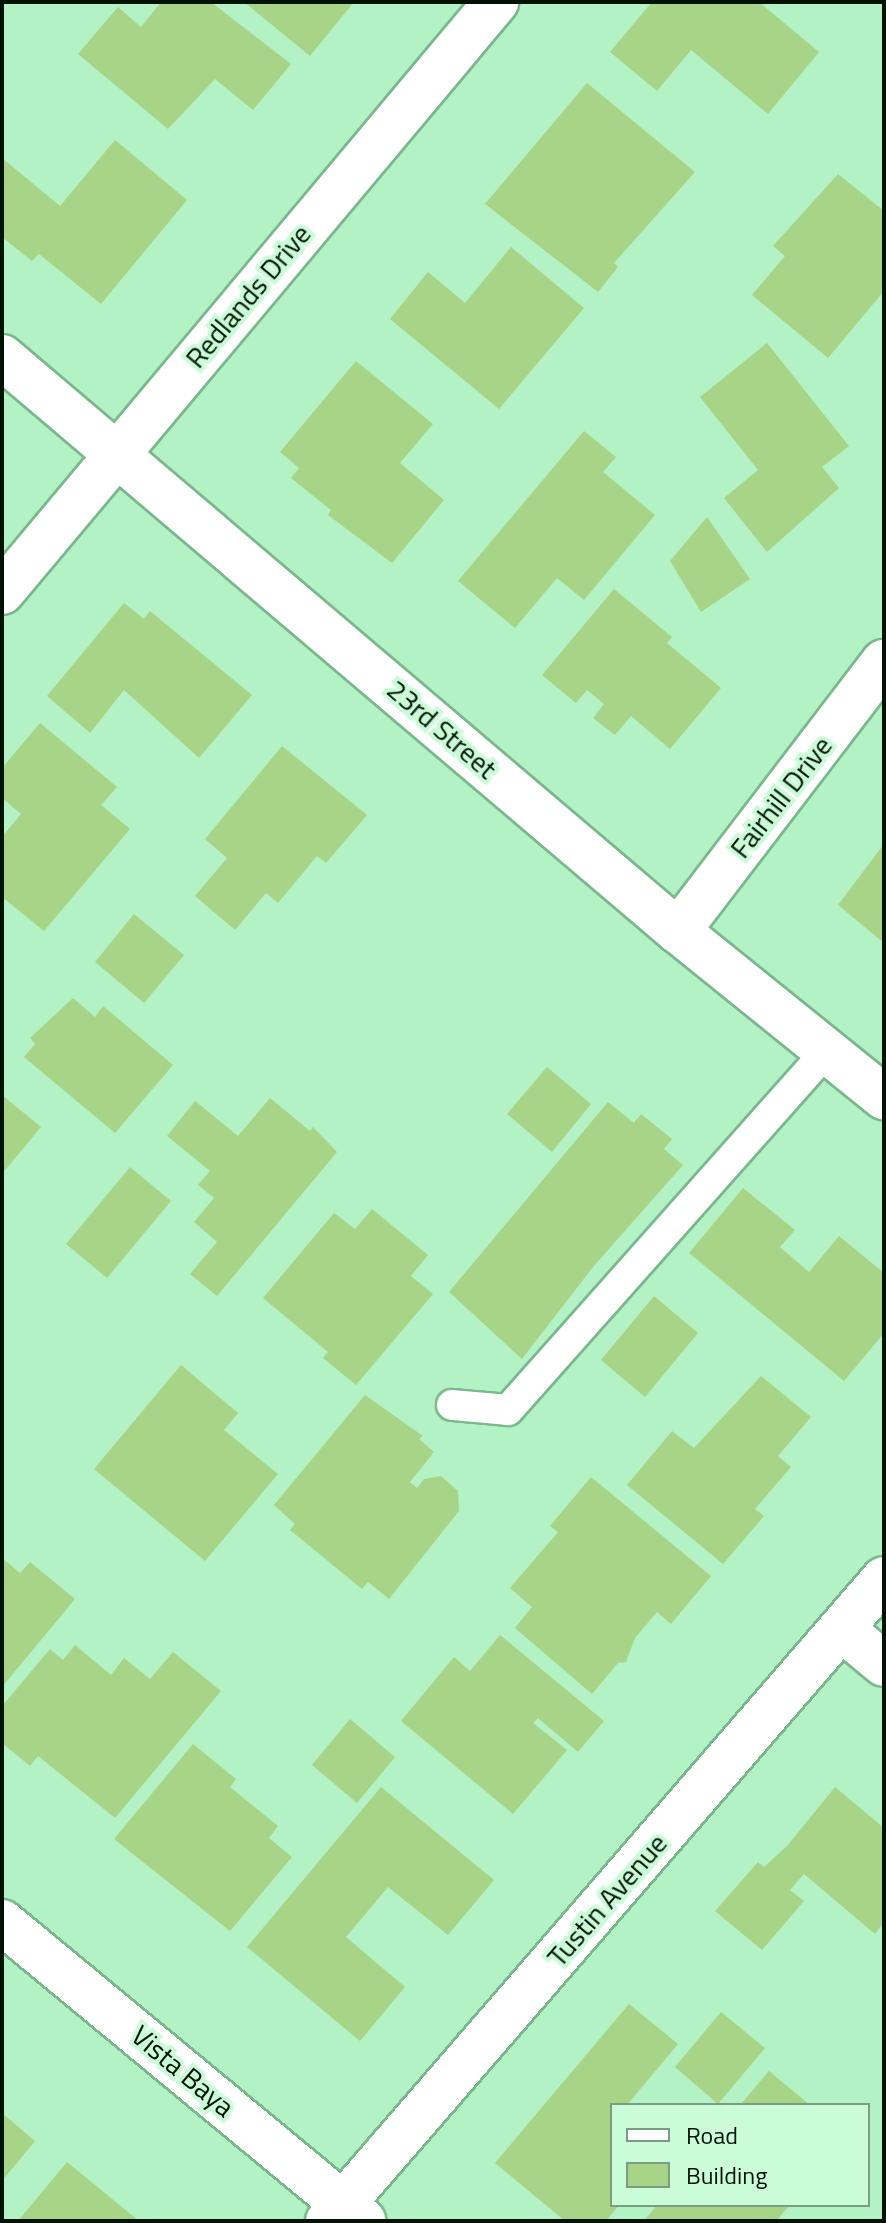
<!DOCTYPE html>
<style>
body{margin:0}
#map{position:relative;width:886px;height:2223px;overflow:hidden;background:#b3f2c4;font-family:"Titillium Web",sans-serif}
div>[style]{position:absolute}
.building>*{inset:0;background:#a7d487}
.roads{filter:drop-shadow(2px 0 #7ab88c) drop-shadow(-2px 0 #7ab88c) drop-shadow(0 2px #7ab88c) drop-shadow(0 -2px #7ab88c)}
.service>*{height:30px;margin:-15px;padding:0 15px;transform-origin:15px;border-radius:15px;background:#fff}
.minor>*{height:44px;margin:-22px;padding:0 22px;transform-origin:22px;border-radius:22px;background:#fff}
.tertiary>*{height:44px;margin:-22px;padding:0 22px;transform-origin:22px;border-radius:22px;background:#fff}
span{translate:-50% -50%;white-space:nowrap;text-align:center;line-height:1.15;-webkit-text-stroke:8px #cafcd7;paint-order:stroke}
.street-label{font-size:28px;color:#001204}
.frame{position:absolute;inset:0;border:4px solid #001204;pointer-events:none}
.legend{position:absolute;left:610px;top:2103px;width:260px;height:104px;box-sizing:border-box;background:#cafcd7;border:2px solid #799e83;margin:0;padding:10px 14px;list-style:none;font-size:24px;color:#001204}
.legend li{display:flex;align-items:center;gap:16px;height:40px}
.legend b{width:40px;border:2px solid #799e83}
</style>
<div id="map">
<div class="building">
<i style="clip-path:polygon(161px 2px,211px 2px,291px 64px,253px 110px,215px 79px,168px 129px,78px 54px,118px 7px,141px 27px)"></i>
<i style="clip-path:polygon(244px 2px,354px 2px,310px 56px)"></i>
<i style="clip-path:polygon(652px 2px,759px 2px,819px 52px,768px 114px,691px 50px,657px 91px,610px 52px)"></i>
<i style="clip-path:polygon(587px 83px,695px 172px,614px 263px,618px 267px,598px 292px,485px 204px)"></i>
<i style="clip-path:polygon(115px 140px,187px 200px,101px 304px,39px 254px,32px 261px,2px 237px,2px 158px,60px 206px)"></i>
<i style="clip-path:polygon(838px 174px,884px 211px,884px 291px,828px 358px,752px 295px,785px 256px,773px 246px)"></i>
<i style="clip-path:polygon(511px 247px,584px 308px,499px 409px,390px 319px,428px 272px,465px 303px)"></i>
<i style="clip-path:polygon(767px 343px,849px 446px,822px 467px,839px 488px,767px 552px,724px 498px,758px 470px,700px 397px)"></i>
<i style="clip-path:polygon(356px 361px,433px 424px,400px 463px,444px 500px,392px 563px,328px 515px,331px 510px,291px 478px,299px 468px,280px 452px)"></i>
<i style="clip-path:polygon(584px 431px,616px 457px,603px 472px,655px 515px,584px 600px,557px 578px,515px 628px,458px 581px)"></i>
<i style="clip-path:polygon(707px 517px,750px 579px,701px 612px,670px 561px)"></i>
<i style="clip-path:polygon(614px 589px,672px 637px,667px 643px,721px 688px,670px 749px,631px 716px,615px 735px,593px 718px,604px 704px,587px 690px,576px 703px,542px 675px)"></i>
<i style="clip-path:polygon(124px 603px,144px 619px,150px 611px,252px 695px,199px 758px,124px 690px,90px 733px,47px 696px)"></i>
<i style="clip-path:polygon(40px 723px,117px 787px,101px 805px,130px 829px,44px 931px,2px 897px,2px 837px,21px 814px,2px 798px,2px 768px)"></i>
<i style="clip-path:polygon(282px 746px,367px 815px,326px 863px,317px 856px,278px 903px,266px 893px,235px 930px,195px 896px,227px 858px,205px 839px)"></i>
<i style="clip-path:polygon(884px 844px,884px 943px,838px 905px)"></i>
<i style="clip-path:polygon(134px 914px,184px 955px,144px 1003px,95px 962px)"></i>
<i style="clip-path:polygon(73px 998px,95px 1017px,103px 1006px,173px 1065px,115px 1133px,24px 1057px,35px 1044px,30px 1038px)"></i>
<i style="clip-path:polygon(547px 1067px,591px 1104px,552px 1152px,507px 1114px)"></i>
<i style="clip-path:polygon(2px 1095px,41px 1127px,2px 1174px)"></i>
<i style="clip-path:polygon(270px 1098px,310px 1131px,313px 1127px,337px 1152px,217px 1296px,190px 1274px,217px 1242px,194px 1222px,214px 1198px,198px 1185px,210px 1171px,167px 1136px,195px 1101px,238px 1136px)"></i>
<i style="clip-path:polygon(608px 1102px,634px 1123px,641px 1114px,672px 1139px,664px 1149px,683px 1165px,593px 1267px,522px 1359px,449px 1292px)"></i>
<i style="clip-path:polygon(130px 1167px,171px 1201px,107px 1278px,66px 1244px)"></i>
<i style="clip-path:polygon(743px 1188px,795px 1230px,780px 1247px,809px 1272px,839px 1236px,884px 1273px,884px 1333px,844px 1381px,689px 1253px)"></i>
<i style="clip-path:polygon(372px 1209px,428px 1255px,411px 1276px,433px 1294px,356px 1385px,323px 1358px,328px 1352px,263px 1298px,334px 1213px,355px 1229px)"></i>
<i style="clip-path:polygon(654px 1296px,698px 1333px,645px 1397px,601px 1360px)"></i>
<i style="clip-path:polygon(181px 1365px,238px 1413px,224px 1430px,278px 1474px,205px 1561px,94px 1469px)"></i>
<i style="clip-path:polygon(761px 1376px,811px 1417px,778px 1456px,791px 1467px,755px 1509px,764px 1516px,723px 1564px,627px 1485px,672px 1431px,694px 1448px)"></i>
<i style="clip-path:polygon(365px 1395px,423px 1436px,419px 1439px,434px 1452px,410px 1482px,417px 1488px,424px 1479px,441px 1476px,458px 1491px,459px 1511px,389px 1599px,368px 1582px,362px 1589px,290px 1530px,295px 1524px,274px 1505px)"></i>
<i style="clip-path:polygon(591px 1477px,711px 1576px,671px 1624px,657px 1612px,635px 1638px,626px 1662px,618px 1663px,592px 1694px,515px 1628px,532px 1607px,510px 1588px,558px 1532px,550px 1526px)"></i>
<i style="clip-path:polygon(2px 1558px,20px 1573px,30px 1562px,75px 1599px,2px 1687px)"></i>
<i style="clip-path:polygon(500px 1635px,604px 1721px,578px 1752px,538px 1718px,533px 1723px,567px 1750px,513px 1814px,401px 1721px,454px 1657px,470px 1671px)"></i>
<i style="clip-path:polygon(75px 1645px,111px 1675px,124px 1658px,150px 1679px,173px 1652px,221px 1691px,115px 1818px,38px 1756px,30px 1766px,2px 1743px,2px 1706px,50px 1649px,63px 1660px)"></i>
<i style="clip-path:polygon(350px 1719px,395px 1757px,357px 1803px,312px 1765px)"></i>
<i style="clip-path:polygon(193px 1744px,236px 1779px,230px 1787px,278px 1826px,269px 1838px,292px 1857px,230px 1931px,114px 1839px)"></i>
<i style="clip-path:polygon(381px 1787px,494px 1880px,448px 1935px,388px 1887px,346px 1937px,405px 1987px,360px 2041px,247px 1947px)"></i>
<i style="clip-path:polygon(835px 1787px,884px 1828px,884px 1922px,875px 1934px,804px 1874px,790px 1890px,804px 1901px,762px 1950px,715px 1911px,758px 1862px,764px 1867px,787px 1846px)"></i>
<i style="clip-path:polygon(629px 2004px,678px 2044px,627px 2105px,612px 2105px,612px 2205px,619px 2205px,606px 2221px,565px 2221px,495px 2163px)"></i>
<i style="clip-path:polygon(721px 2012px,765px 2048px,718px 2104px,675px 2067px)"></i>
<i style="clip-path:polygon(769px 2071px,810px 2105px,740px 2105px)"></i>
<i style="clip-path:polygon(2px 2113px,35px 2141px,2px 2181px)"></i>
<i style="clip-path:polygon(67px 2162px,139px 2221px,18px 2221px)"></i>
<i style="clip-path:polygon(657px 2205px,790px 2205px,776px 2221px,644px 2221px)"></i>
</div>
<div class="roads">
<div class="service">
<i style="left:452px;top:1405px;width:56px;rotate:5.1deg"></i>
<i style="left:508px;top:1410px;width:480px;rotate:-48.4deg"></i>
</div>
<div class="minor">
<i style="left:2px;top:357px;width:887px;rotate:40.34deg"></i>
<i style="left:678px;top:931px;width:265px;rotate:38.9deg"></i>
<i style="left:2px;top:592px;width:770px;rotate:-50.06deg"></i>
<i style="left:678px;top:931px;width:339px;rotate:-52.6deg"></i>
<i style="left:843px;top:1630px;width:53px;rotate:39.7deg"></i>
<i style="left:2px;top:1922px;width:469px;rotate:39.6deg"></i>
</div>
<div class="tertiary">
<i style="left:328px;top:2221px;width:849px;rotate:-49.11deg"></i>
</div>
</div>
<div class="street-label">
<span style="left:248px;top:296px;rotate:-50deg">Redlands Drive</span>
<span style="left:442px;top:729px;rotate:41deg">23rd Street</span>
<span style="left:781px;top:797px;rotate:-52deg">Fairhill Drive</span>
<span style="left:607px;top:1900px;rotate:-49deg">Tustin Avenue</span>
<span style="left:183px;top:2071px;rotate:40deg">Vista Baya</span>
</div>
<div class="frame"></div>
<ul class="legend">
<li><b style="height:10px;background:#fff"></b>Road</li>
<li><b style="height:22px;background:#a7d487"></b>Building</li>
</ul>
</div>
